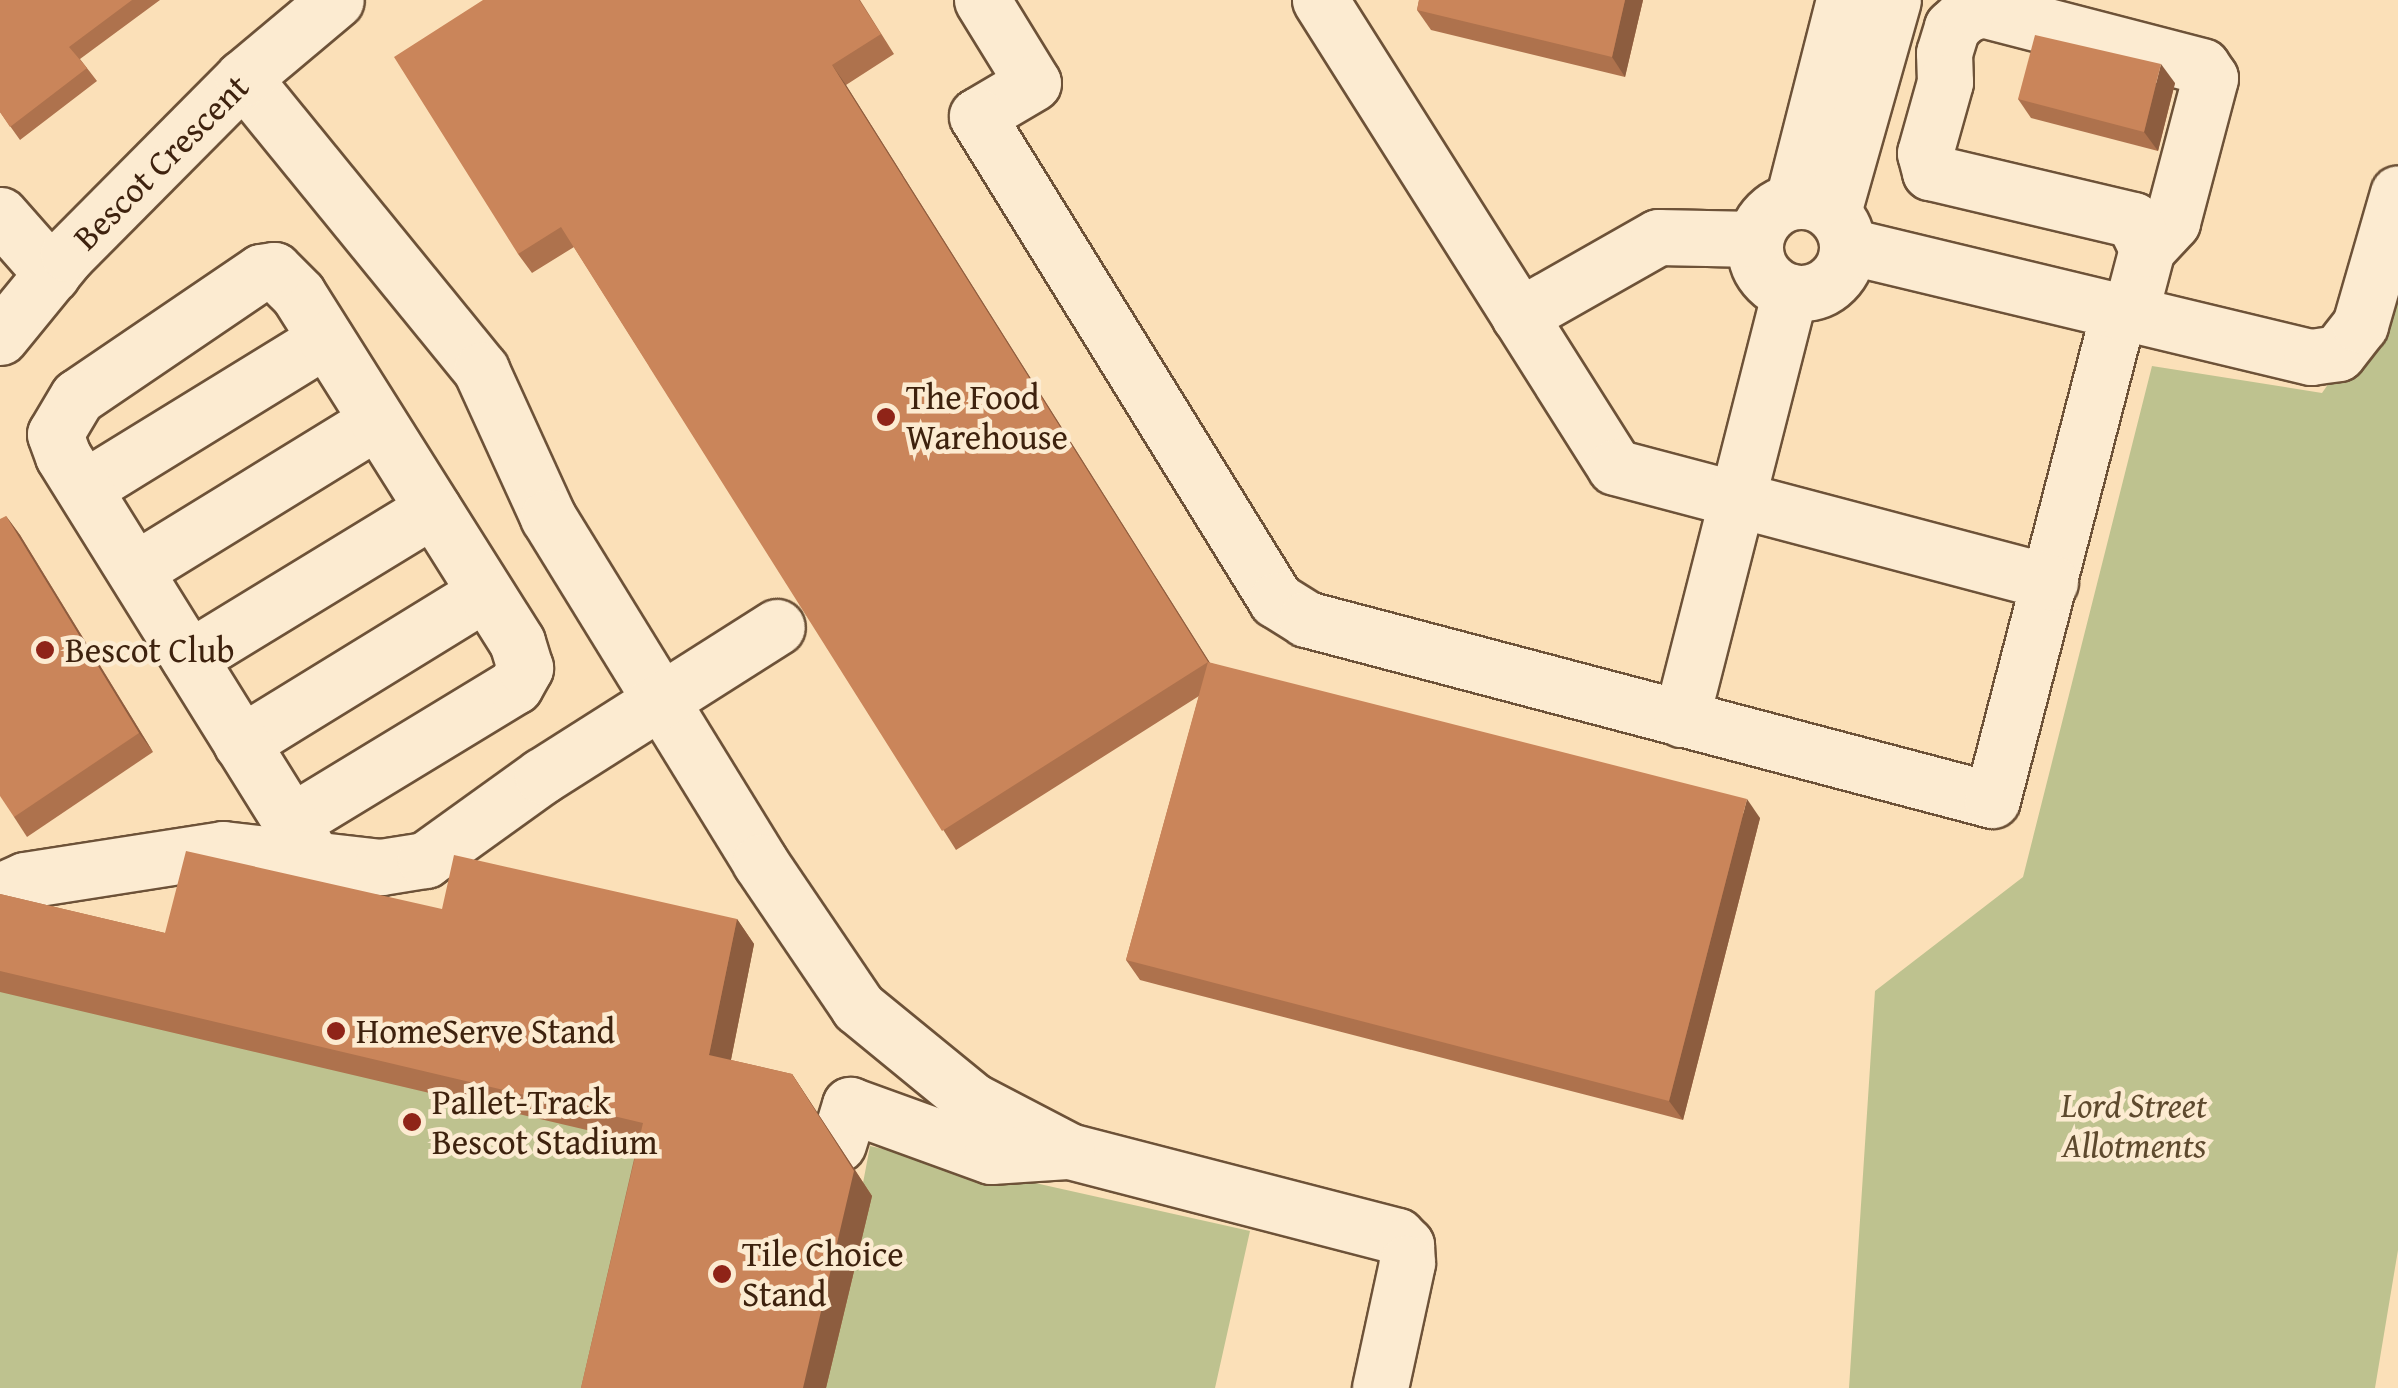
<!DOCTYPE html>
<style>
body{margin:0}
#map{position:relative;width:2398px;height:1388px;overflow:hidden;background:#fbe0b8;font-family:"Gentium Book Plus",serif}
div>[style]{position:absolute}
.green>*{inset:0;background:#bec28f}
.roads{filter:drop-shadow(2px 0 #6d5238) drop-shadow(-2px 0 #6d5238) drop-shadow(0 2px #6d5238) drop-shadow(0 -2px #6d5238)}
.minor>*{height:55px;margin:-27.5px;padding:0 27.5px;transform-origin:27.5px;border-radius:27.5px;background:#fcebd1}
.minor>.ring{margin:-27.5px;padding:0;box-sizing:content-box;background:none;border:55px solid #fcebd1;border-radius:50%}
.wall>*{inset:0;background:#ae724d}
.shaded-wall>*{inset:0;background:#8d5d3f}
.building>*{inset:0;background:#ca855a}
.dots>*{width:28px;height:28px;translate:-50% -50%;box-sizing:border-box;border:5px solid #fcebd1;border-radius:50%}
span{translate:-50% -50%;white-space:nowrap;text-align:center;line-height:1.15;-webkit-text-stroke:9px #fcebd1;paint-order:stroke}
.street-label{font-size:35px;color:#3e220e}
.poi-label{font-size:35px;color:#3e220e}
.left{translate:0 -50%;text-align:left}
.park-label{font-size:35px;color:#5e4a2e;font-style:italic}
</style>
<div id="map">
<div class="green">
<i style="clip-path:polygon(2398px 284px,2398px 1250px,2375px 1388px,1849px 1388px,1875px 991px,2023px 877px,2152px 366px,2322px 393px)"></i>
<i style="clip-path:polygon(472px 879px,754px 944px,727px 1079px,863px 1183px,870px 1146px,1250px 1231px,1215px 1388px,0 1388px,0 918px,182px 957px,459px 933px)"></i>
</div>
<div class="roads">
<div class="minor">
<i style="left:982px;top:0;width:97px;rotate:58.4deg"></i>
<i style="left:1033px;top:83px;width:65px;rotate:149.5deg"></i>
<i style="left:977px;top:116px;width:569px;rotate:58.29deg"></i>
<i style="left:1276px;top:600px;width:36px;rotate:32deg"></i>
<i style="left:1306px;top:619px;width:709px;rotate:14.78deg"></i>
<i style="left:1992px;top:800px;width:502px;rotate:-75.47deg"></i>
<i style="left:1320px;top:0;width:552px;rotate:57.72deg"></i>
<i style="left:1615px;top:467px;width:450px;rotate:14.8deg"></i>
<i style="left:243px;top:78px;width:377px;rotate:50.8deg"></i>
<i style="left:481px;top:370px;width:162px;rotate:65.5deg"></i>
<i style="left:548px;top:517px;width:405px;rotate:58.4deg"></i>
<i style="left:760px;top:862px;width:175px;rotate:55.9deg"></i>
<i style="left:858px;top:1007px;width:149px;rotate:39.3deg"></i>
<i style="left:973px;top:1101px;width:108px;rotate:27.5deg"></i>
<i style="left:1069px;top:1151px;width:339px;rotate:14.5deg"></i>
<i style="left:1397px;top:1236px;width:13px;rotate:45deg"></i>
<i style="left:1406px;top:1245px;width:18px;rotate:87deg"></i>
<i style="left:1407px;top:1263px;width:128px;rotate:102.2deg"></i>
<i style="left:1793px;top:200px;width:206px;rotate:-75.7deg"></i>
<i class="ring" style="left:1755px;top:201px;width:37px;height:37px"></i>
<i style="left:1833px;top:212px;width:220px;rotate:-74.2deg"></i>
<i style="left:0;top:215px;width:79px;rotate:48.6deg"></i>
<i style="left:1848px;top:246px;width:476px;rotate:13.5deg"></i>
<i style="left:2311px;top:357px;width:27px;rotate:-8deg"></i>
<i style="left:2338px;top:353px;width:36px;rotate:-52deg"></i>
<i style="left:2360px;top:325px;width:137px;rotate:-73.9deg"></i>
<i style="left:1519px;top:316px;width:160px;rotate:-29.6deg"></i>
<i style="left:1658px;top:237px;width:97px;rotate:1.2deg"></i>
<i style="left:2129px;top:317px;width:70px;rotate:-75.2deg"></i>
<i style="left:2147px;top:249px;width:37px;rotate:-47deg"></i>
<i style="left:2172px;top:222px;width:149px;rotate:-75.2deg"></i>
<i style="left:2210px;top:78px;width:14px;rotate:-124deg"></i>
<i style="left:2202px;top:66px;width:228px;rotate:-165.5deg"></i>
<i style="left:1981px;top:9px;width:17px;rotate:159deg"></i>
<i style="left:1965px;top:15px;width:18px;rotate:137deg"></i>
<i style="left:1952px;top:27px;width:27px;rotate:107deg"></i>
<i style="left:1944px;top:53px;width:29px;rotate:88deg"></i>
<i style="left:1945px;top:82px;width:74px;rotate:105.7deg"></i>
<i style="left:1925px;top:153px;width:20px;rotate:75deg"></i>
<i style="left:1930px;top:172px;width:209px;rotate:13.3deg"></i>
<i style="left:2133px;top:220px;width:32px;rotate:64deg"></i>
<i style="left:0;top:337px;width:107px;rotate:-50.7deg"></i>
<i style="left:68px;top:254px;width:248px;rotate:-45.2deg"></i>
<i style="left:243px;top:78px;width:121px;rotate:-40deg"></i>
<i style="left:84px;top:488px;width:284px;rotate:-31.6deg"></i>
<i style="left:135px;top:570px;width:284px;rotate:-31.6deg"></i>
<i style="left:189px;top:658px;width:286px;rotate:-31.4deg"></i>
<i style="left:1681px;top:719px;width:441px;rotate:-75.7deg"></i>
<i style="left:241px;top:743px;width:286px;rotate:-31.6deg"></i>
<i style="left:291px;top:822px;width:262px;rotate:-31.3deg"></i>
<i style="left:515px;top:686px;width:21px;rotate:-61deg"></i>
<i style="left:525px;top:668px;width:27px;rotate:-107deg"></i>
<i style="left:517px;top:642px;width:411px;rotate:-122.2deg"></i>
<i style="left:298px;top:294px;width:34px;rotate:-135deg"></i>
<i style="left:274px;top:270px;width:13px;rotate:171deg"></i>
<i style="left:261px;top:272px;width:222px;rotate:145.8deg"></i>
<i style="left:77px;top:397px;width:43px;rotate:120.7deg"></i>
<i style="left:55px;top:434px;width:23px;rotate:70deg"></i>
<i style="left:63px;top:456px;width:473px;rotate:58.1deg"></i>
<i style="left:0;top:891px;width:27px;rotate:-24deg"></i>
<i style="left:25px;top:880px;width:200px;rotate:-8.9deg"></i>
<i style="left:223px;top:849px;width:159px;rotate:6.5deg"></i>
<i style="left:381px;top:867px;width:45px;rotate:-9deg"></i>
<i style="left:425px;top:860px;width:144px;rotate:-35.7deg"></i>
<i style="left:542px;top:776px;width:278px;rotate:-32.4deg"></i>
<i style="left:838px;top:1144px;width:41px;rotate:-72.9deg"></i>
<i style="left:850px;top:1105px;width:150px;rotate:19.9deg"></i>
<i style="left:991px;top:1156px;width:76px;rotate:-3.8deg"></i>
</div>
</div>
<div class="wall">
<i style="clip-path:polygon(0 0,160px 0,80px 59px,97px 81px,20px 140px,0 112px)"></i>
<i style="clip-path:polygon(483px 0,860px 0,894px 54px,846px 85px,1210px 663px,1760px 818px,1683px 1120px,1140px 980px,1126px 960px,1199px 696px,956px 850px,574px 247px,532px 273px,518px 254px)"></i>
<i style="clip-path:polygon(1419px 0,1643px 0,1625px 77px,1431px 30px,1417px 10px)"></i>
<i style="clip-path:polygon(2175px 83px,2158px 151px,2031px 118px,2018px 99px)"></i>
<i style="clip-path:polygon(6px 516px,20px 535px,153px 752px,27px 837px,14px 817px)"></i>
<i style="clip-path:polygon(0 894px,165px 933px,442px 909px,737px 919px,754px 944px,731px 1060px,792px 1074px,872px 1196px,826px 1388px,581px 1388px,638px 1142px,0 992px)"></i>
</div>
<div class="shaded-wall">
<i style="clip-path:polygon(1625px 0,1643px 0,1625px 77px,1612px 57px)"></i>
<i style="clip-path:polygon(2161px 64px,2175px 83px,2158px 151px,2144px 132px)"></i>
<i style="clip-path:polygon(832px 65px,846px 85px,1222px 682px,1208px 662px)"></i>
<i style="clip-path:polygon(6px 516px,20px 535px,153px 752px,139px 733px)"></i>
<i style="clip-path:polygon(1747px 799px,1760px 818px,1683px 1120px,1669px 1101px)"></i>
<i style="clip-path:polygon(737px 919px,754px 944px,727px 1079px,709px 1055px)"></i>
<i style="clip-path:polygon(792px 1074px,872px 1196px,826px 1388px,803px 1388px)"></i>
</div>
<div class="building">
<i style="clip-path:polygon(0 0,132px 0,69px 47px,87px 68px,10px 127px,0 112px)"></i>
<i style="clip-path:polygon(483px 0,859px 0,881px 34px,832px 65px,1208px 662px,942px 831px,561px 227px,518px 254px,394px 57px)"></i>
<i style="clip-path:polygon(1419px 0,1625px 0,1612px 57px,1417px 10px)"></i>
<i style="clip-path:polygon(2035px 35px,2161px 64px,2144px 132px,2018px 99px)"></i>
<i style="clip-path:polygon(6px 516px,139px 733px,14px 817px,0 796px,0 519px)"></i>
<i style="clip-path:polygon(1208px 662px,1747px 799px,1669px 1101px,1126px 960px)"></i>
<i style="clip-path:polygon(186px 851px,442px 909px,454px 855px,737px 919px,709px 1055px,792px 1074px,854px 1171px,803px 1388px,763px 1388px,768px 1370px,763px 1388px,581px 1388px,643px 1123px,0 971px,0 894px,165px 933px)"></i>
</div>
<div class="dots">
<i style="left:886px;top:417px;background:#8f2418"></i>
<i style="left:45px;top:650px;background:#8f2418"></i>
<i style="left:336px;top:1031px;background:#8f2418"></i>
<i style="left:412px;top:1122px;background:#8f2418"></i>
<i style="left:722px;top:1274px;background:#8f2418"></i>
</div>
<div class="street-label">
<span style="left:161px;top:162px;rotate:-45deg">Bescot Crescent</span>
</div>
<div class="poi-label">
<span class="left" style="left:906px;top:417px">The Food<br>Warehouse</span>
<span class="left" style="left:65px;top:650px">Bescot Club</span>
<span class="left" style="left:356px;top:1031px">HomeServe Stand</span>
<span class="left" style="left:432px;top:1122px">Pallet-Track<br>Bescot Stadium</span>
<span class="left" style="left:742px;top:1274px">Tile Choice<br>Stand</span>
</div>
<div class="park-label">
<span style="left:2134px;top:1125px">Lord Street<br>Allotments</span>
</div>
</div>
